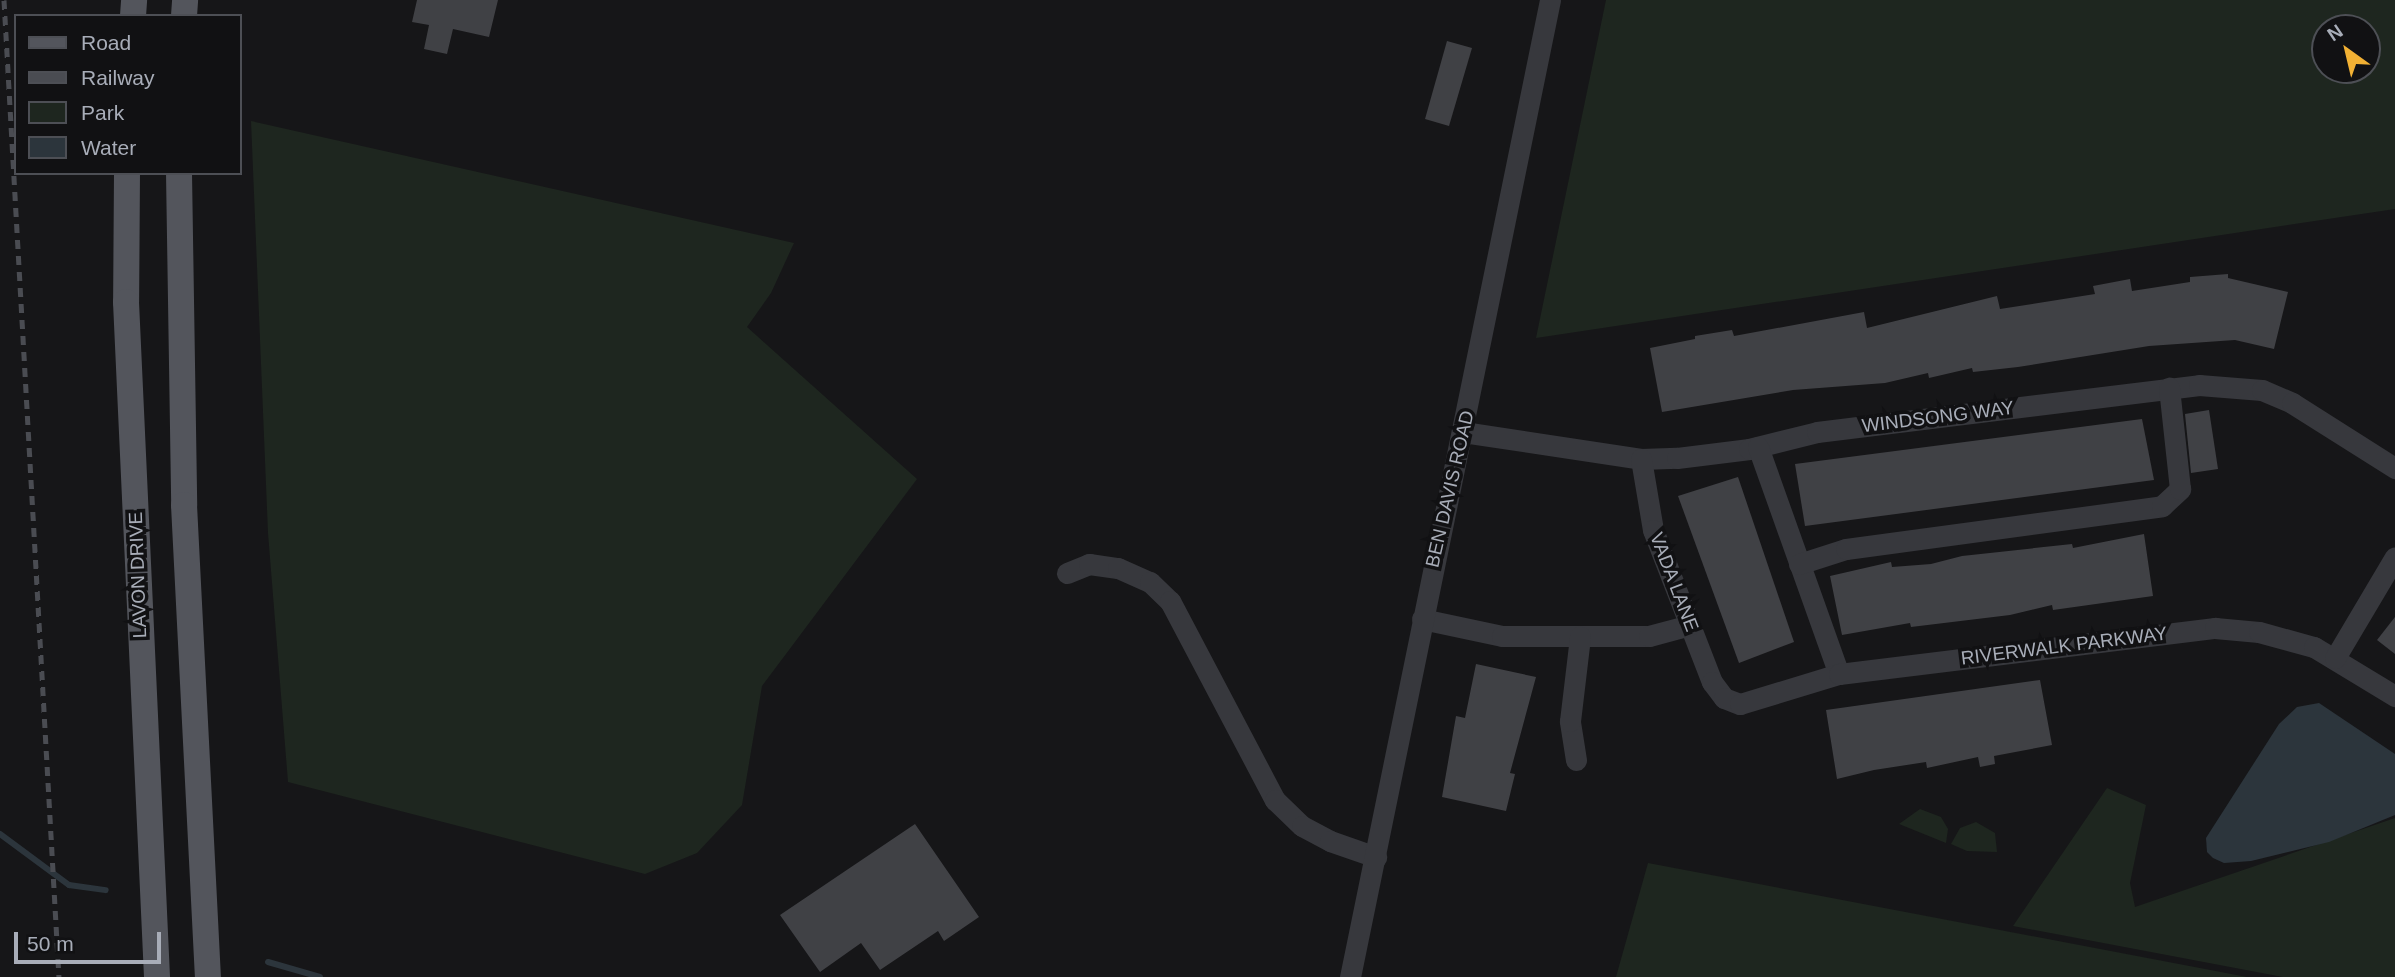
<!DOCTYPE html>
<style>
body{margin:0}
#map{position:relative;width:2395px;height:977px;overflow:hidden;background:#161618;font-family:Helvetica,sans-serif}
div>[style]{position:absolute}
.green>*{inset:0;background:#1e261f}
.water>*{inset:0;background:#2c353c}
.stream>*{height:6px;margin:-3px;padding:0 3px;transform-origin:3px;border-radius:3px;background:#2c353c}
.building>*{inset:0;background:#404145}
.minor>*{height:21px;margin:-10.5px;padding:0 10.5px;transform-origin:10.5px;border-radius:10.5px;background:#37383d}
.major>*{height:26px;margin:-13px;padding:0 13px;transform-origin:13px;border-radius:13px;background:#53555c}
.rail>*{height:5px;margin-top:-2.5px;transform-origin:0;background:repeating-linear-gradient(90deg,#4a4c52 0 9px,transparent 0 16px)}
span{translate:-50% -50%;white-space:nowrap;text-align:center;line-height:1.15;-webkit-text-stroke:7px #111113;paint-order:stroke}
.street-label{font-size:19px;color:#a8adb8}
.legend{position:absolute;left:14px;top:14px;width:228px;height:161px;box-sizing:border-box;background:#111113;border:2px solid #4d4f55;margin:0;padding:9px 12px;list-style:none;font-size:21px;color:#a8adb8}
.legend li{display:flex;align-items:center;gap:14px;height:35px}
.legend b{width:35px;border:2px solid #4d4f55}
.north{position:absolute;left:2311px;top:14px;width:70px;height:70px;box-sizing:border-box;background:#111113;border:2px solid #4d4f55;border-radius:50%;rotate:326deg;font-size:19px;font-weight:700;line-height:28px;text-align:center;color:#a8adb8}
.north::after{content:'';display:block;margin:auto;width:24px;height:32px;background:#f2b134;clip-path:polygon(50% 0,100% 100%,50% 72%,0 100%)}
.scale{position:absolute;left:14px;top:932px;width:147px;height:32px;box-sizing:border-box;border:4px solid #a8adb8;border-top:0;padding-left:9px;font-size:21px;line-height:24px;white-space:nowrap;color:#a8adb8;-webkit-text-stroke:5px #111113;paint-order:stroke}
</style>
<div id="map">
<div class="green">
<i style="clip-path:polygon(evenodd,1606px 0,2395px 0,2395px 209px,1536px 338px,1606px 0,2367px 28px,2367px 70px,2325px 70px,2325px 28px,2367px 28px)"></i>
<i style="clip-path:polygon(251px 121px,794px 243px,771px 293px,747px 327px,917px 479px,762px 686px,742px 805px,697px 853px,645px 874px,288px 782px,268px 533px)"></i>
<i style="clip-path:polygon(2107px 788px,2146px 805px,2130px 883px,2135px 907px,2395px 818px,2395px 977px,2283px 977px,2013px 926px)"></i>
<i style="clip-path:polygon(1920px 809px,1941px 817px,1948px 829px,1946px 843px,1899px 824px)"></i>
<i style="clip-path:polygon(1976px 822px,1995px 833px,1997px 852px,1967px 851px,1951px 844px,1960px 828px)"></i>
<i style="clip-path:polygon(1648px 863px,2247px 977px,1616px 977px)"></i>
</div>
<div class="water">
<i style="clip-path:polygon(2319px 703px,2395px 754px,2395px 815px,2329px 842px,2251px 861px,2224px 863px,2213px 858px,2207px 852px,2206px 838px,2279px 724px,2297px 707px)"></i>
</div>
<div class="stream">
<i style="left:0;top:834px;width:86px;rotate:36.5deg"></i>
<i style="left:69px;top:885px;width:37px;rotate:8deg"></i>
<i style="left:268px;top:962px;width:54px;rotate:16.1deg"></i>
</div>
<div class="building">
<i style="clip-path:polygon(417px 0,498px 0,489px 37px,453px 29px,447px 54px,424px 49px,429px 25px,412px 22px)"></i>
<i style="clip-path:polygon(1447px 41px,1472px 48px,1449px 126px,1425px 119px)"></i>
<i style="clip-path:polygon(2228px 274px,2228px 278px,2288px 292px,2274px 349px,2235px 340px,2149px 346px,2018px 367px,1973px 372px,1972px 368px,1929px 378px,1928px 373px,1885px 383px,1793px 390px,1662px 412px,1650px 348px,1695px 339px,1695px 336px,1732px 330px,1734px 336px,1864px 312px,1867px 328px,1997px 296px,2000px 309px,2095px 294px,2093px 286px,2130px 279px,2132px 291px,2190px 282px,2190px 277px)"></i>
<i style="clip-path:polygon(2209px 410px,2218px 469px,2191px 473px,2185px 414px)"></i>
<i style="clip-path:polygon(2142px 419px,2154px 480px,1805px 526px,1795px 464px)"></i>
<i style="clip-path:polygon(1738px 477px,1794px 642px,1739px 663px,1678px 496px)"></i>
<i style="clip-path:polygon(2144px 534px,2153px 596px,2053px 610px,2052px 605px,2010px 615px,1911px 627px,1910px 623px,1842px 635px,1830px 576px,1891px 562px,1892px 567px,1931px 564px,1962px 556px,2072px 544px,2073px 548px)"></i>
<i style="clip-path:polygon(2395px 617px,2395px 654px,2377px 640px)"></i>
<i style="clip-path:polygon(1476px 664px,1536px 677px,1510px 773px,1515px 774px,1506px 811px,1442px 797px,1456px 716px,1465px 718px)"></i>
<i style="clip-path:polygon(2040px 680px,2052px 745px,1994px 756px,1995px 764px,1980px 767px,1978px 757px,1927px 768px,1926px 762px,1874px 770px,1837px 779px,1826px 710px)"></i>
<i style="clip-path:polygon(915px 824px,979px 917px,944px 941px,938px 931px,880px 970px,861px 943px,820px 972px,780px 915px)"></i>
</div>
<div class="minor">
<i style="left:1463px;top:432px;width:180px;rotate:8.6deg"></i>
<i style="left:1641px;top:459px;width:36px;rotate:-2deg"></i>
<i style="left:1677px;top:458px;width:73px;rotate:-7.1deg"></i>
<i style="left:1749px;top:449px;width:70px;rotate:-14deg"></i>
<i style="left:1817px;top:432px;width:385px;rotate:-7deg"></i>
<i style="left:2199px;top:385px;width:63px;rotate:4.5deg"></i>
<i style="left:2262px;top:390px;width:33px;rotate:23deg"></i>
<i style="left:2292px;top:403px;width:122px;rotate:32.3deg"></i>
<i style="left:1758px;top:447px;width:241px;rotate:70.4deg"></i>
<i style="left:1641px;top:459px;width:72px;rotate:80.4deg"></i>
<i style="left:1653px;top:530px;width:163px;rotate:68.8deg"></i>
<i style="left:1712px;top:682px;width:20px;rotate:53deg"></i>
<i style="left:1724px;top:698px;width:17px;rotate:21deg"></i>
<i style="left:1740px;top:704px;width:103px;rotate:-16.9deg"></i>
<i style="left:1839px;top:674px;width:379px;rotate:-7deg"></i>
<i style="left:2215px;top:628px;width:44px;rotate:5.2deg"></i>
<i style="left:2259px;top:632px;width:57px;rotate:15.3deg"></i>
<i style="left:2314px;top:647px;width:95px;rotate:31.2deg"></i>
<i style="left:1799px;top:564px;width:49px;rotate:-17.7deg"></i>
<i style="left:1846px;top:549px;width:319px;rotate:-7.7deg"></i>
<i style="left:2162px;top:506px;width:25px;rotate:-43deg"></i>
<i style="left:2180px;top:489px;width:102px;rotate:-96.2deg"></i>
<i style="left:1067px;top:573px;width:24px;rotate:-22deg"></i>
<i style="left:1089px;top:564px;width:29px;rotate:8deg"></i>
<i style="left:1118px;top:568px;width:35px;rotate:24deg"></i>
<i style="left:1150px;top:582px;width:28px;rotate:44deg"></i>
<i style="left:1170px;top:601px;width:225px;rotate:62.2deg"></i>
<i style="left:1275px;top:800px;width:37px;rotate:44deg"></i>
<i style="left:1302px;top:826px;width:32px;rotate:28deg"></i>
<i style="left:1330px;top:841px;width:49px;rotate:19.2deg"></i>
<i style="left:1422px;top:619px;width:82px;rotate:12deg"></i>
<i style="left:1502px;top:636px;width:147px"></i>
<i style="left:1649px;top:636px;width:42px;rotate:-15deg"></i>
<i style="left:2335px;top:658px;width:117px;rotate:-59.3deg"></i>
<i style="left:1576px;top:760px;width:39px;rotate:-99deg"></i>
<i style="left:1570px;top:721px;width:85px;rotate:-83.2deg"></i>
<i style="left:1350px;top:977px;width:997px;rotate:-78.43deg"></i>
</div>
<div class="major">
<i style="left:133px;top:16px;width:16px;rotate:-86deg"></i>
<i style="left:184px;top:16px;width:16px;rotate:-86deg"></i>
<i style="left:127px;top:173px;width:129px;rotate:90.4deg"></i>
<i style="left:126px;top:302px;width:676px;rotate:87.37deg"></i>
<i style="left:179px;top:173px;width:332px;rotate:89.1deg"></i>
<i style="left:184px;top:505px;width:473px;rotate:87.1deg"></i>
</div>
<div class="rail">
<i style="left:4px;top:0;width:979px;rotate:86.78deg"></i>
</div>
<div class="street-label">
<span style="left:1938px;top:417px;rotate:-7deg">WINDSONG WAY</span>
<span style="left:1450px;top:489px;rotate:-77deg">BEN DAVIS ROAD</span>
<span style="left:138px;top:575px;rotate:-92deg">LAVON DRIVE</span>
<span style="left:1674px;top:582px;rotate:69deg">VADA LANE</span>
<span style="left:2064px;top:646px;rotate:-7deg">RIVERWALK PARKWAY</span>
</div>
<ul class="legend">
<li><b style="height:9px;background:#53555c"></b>Road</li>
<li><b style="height:9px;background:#4a4c52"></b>Railway</li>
<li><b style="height:19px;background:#1e261f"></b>Park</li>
<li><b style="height:19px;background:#2c353c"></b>Water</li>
</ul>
<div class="north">N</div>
<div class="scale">50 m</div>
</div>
